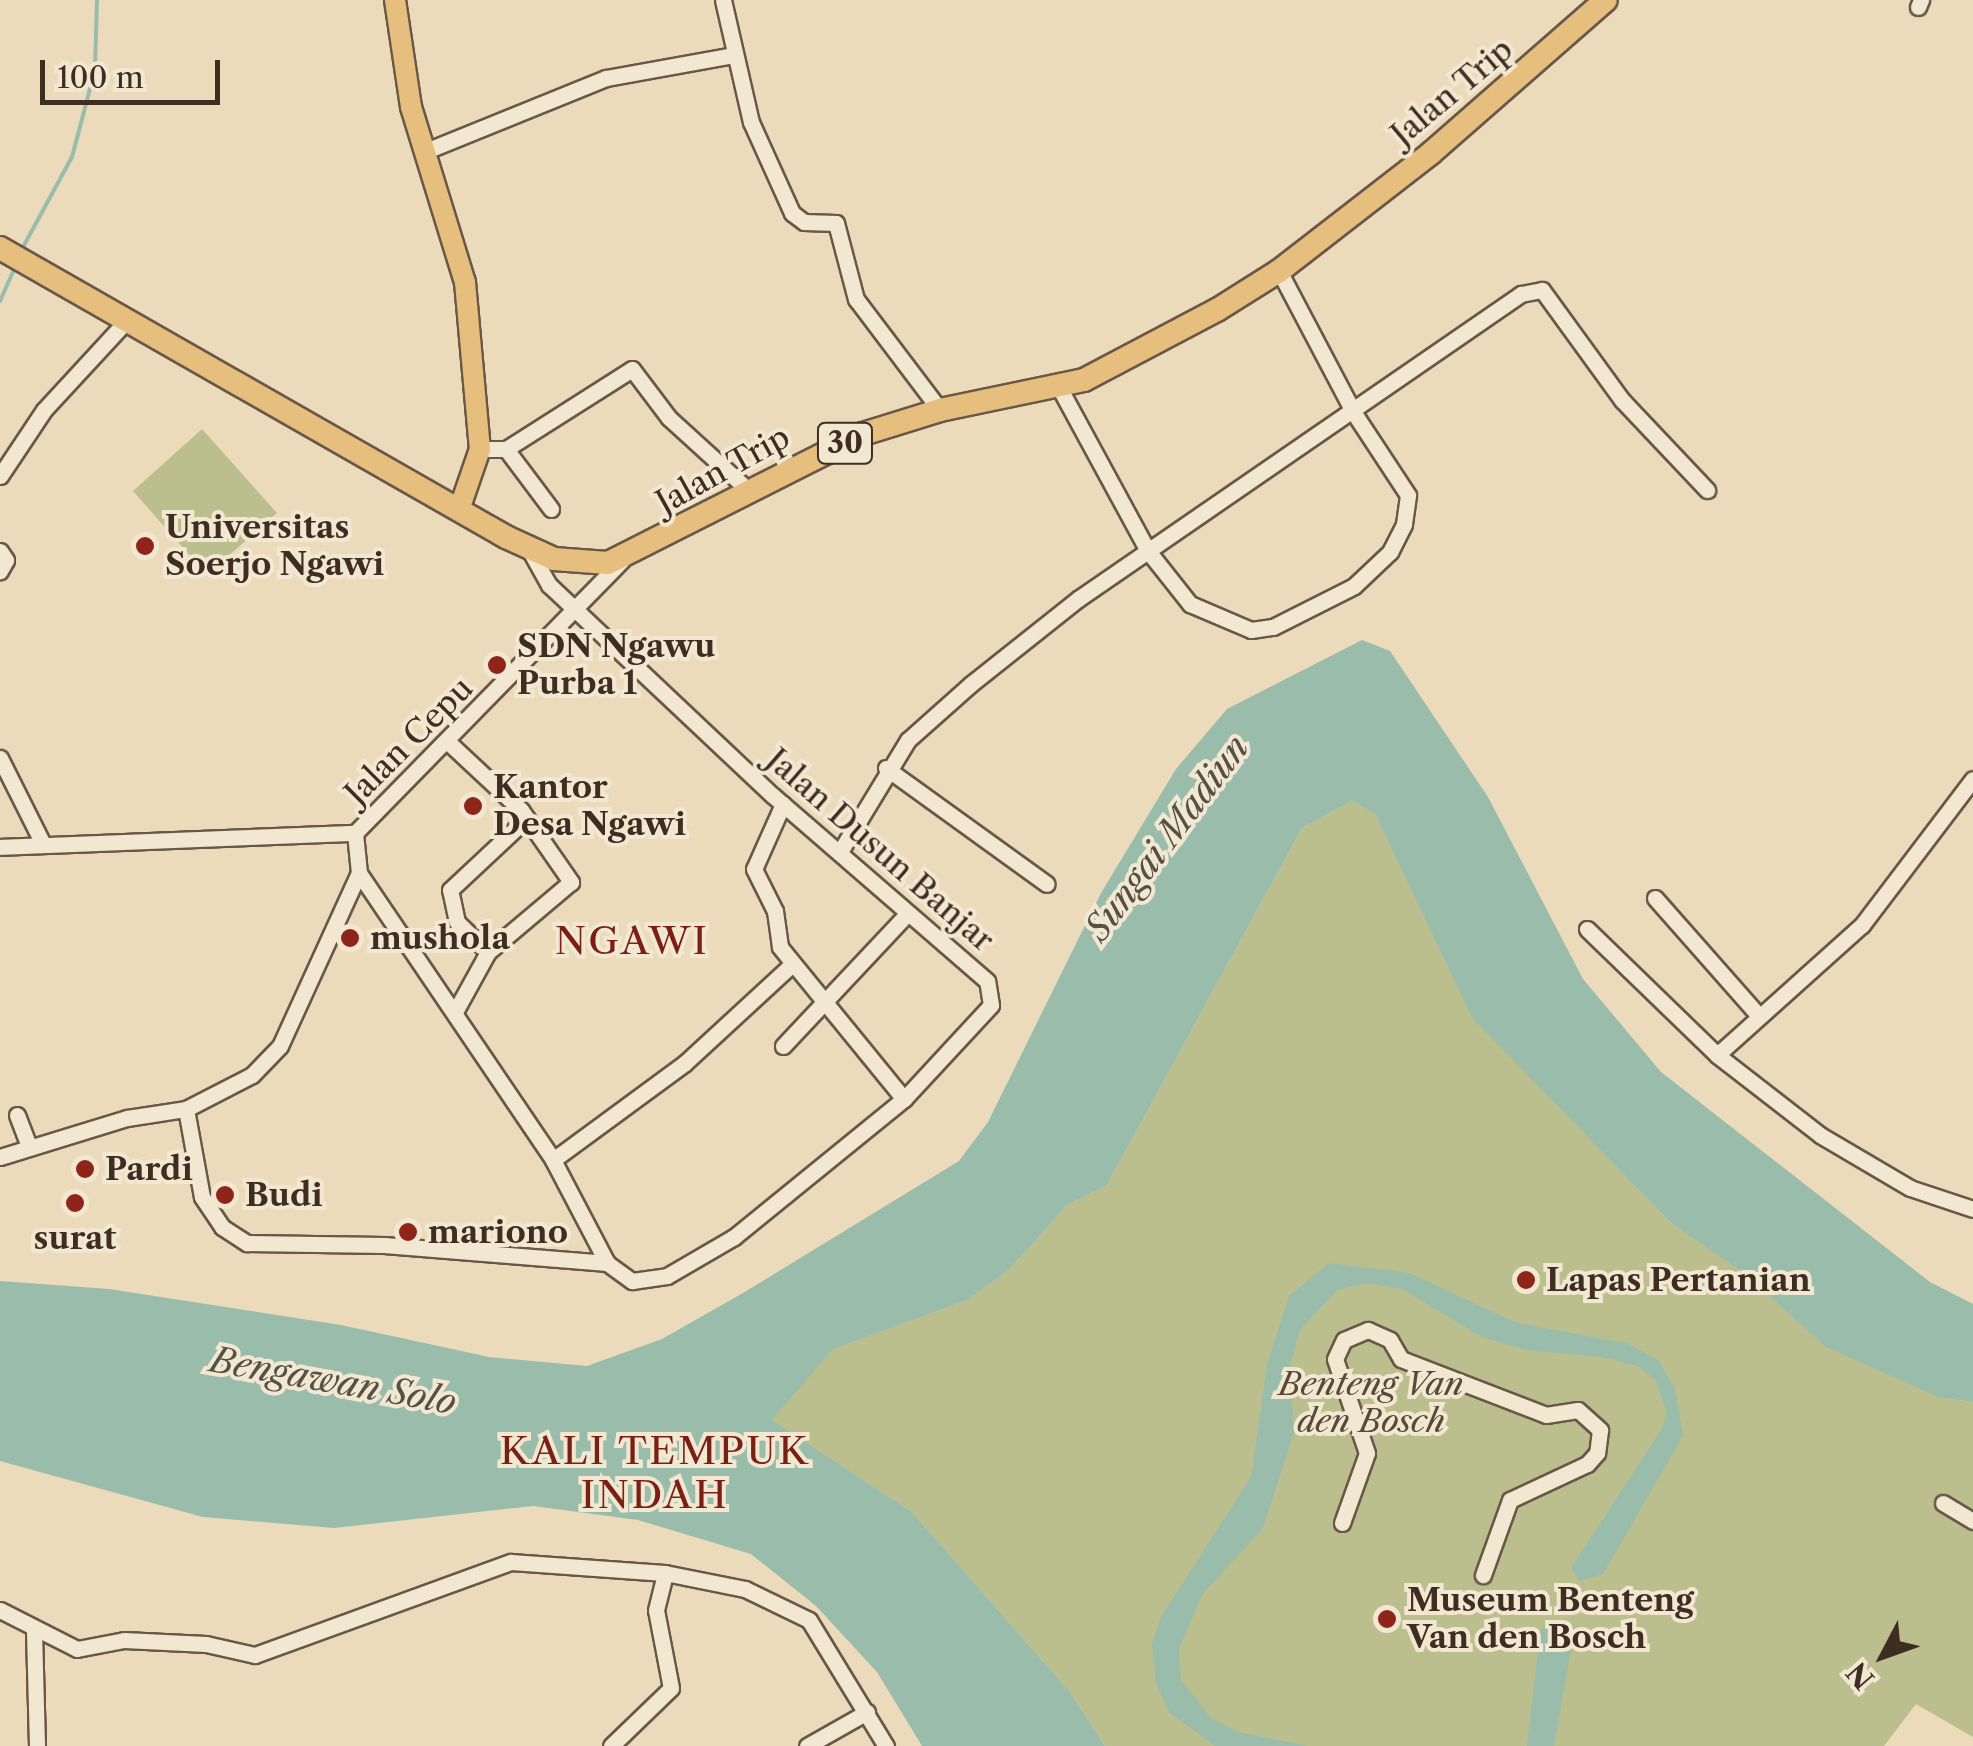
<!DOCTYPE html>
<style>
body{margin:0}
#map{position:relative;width:1973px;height:1746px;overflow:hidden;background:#ebdbba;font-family:"Libre Caslon Text",serif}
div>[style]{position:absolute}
.green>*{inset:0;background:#bbbf8d}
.water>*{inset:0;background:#99bcab}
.stream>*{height:4px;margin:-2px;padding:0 2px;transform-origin:2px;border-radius:2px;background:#99bcab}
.roads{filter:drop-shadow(2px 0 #695847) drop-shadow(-2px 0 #695847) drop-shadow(0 2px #695847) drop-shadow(0 -2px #695847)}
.minor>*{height:15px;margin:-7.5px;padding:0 7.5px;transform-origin:7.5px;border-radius:7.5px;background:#f2e8d2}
.major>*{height:20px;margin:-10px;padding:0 10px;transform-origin:10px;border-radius:10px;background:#e6be7d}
.highway>*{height:22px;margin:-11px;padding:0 11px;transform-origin:11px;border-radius:11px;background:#e6be7d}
.dots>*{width:28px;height:28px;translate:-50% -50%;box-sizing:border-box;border:5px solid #f2e8d2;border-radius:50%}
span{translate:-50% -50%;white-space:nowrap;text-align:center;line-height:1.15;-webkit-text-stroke:8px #f2e8d2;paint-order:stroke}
.shield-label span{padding:2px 8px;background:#f2e8d2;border:2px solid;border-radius:8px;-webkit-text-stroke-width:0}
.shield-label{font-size:30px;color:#3e2d21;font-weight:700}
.street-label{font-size:32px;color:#3e2d21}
.poi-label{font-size:32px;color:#3e2d21;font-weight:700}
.left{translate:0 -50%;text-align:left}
.park-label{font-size:32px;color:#574a37;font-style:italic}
.water-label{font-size:35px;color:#555144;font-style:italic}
.quarter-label{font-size:38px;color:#7a1f14;letter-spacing:2.5px}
.north{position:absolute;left:1833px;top:1606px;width:100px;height:100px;-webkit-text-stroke:8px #f2e8d2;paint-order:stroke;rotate:229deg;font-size:28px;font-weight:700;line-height:40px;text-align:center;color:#3e2d21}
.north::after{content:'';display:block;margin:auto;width:35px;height:45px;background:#3e2d21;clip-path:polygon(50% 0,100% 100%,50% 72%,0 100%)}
.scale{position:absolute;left:40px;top:60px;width:180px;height:45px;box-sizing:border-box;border:5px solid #3e2d21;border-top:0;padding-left:12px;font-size:30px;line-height:35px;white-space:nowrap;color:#3e2d21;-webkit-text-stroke:8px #f2e8d2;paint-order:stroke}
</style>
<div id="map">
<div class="green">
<i style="clip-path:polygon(202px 429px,277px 513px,207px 575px,133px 491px)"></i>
<i style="clip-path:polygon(1352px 801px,1375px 814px,1474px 1019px,1671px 1223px,1941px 1398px,1973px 1402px,1973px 1737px,1916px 1704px,1884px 1746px,1105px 1746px,1070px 1692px,912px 1512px,771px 1420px,832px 1349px,968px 1300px,1009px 1270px,1067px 1205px,1107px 1185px,1302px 828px)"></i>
</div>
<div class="water">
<i style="clip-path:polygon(1362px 640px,1390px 651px,1488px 797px,1583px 979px,1661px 1072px,1930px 1282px,1973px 1304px,1973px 1402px,1941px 1398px,1826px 1347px,1744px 1273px,1671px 1223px,1473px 1019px,1375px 814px,1352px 801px,1302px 828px,1107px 1185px,1067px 1205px,1009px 1270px,968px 1300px,833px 1349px,772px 1420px,912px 1512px,1070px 1692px,1105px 1746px,922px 1746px,877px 1672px,816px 1606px,751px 1554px,638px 1520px,533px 1506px,334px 1528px,203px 1517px,0 1461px,0 1281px,109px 1289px,341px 1325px,489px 1357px,587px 1366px,662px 1339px,743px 1293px,959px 1161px,988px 1122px,1101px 893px,1176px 769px,1227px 709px)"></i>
<i style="clip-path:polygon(1329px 1263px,1410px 1273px,1514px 1322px,1629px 1344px,1658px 1360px,1675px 1388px,1683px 1436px,1603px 1574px,1580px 1581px,1571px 1568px,1661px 1430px,1667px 1413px,1656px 1381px,1638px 1366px,1601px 1357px,1526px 1350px,1482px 1337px,1402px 1289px,1368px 1283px,1337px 1290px,1300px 1330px,1290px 1366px,1294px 1432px,1263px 1528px,1202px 1595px,1179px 1649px,1181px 1680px,1211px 1718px,1238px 1732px,1308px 1746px,1215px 1746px,1170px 1713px,1156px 1684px,1152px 1644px,1161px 1617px,1251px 1477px,1267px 1365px,1289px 1296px)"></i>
<i style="clip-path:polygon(1566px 1621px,1575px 1627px,1554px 1746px,1527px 1746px,1540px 1633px,1547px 1622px)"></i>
</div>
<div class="stream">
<i style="left:22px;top:249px;width:105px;rotate:-61.5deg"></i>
<i style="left:72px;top:157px;width:90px;rotate:-75.2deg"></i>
<i style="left:95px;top:70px;width:70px;rotate:-88.4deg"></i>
<i style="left:0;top:301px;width:37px;rotate:-66deg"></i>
</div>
<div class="roads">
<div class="minor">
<i style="left:723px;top:0;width:125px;rotate:77.1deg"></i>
<i style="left:751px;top:122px;width:100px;rotate:65.7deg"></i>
<i style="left:792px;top:213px;width:15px;rotate:37deg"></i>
<i style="left:804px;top:222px;width:32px;rotate:2deg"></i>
<i style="left:836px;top:223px;width:79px;rotate:75.3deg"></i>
<i style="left:856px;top:299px;width:139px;rotate:52.9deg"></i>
<i style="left:1918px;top:7px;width:8px;rotate:-67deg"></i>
<i style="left:426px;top:151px;width:194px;rotate:-22.1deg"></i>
<i style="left:606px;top:78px;width:130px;rotate:-10.2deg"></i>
<i style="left:1060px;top:389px;width:184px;rotate:61.5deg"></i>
<i style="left:1148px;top:551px;width:68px;rotate:51.6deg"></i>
<i style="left:1190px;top:604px;width:66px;rotate:23.1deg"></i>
<i style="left:1251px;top:630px;width:22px;rotate:-8deg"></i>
<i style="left:1273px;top:627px;width:91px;rotate:-26.8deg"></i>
<i style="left:1354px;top:586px;width:50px;rotate:-43.4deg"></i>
<i style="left:1390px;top:552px;width:31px;rotate:-63deg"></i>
<i style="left:1404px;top:524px;width:29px;rotate:-82deg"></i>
<i style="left:1408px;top:495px;width:98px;rotate:-123.4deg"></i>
<i style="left:1354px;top:413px;width:161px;rotate:-117.8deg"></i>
<i style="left:480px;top:449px;width:26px"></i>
<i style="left:506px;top:449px;width:149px;rotate:-32.4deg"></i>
<i style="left:632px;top:369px;width:61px;rotate:52.9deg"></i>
<i style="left:669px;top:418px;width:104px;rotate:42.3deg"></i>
<i style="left:506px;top:449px;width:75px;rotate:53.1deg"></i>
<i style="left:0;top:476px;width:79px;rotate:-56.3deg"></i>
<i style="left:44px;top:410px;width:122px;rotate:-47.3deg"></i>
<i style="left:0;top:551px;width:11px;rotate:56deg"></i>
<i style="left:6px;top:560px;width:13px;rotate:119deg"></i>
<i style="left:448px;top:742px;width:100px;rotate:43deg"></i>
<i style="left:521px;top:810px;width:88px;rotate:55.2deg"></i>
<i style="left:571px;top:882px;width:109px;rotate:139.9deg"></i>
<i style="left:488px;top:952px;width:66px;rotate:118.9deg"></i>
<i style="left:0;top:758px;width:94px;rotate:63.4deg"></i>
<i style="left:886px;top:768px;width:198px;rotate:35.8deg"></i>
<i style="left:783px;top:804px;width:71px;rotate:114deg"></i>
<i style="left:754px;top:869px;width:47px;rotate:63.4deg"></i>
<i style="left:775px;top:911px;width:36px;rotate:82deg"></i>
<i style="left:780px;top:947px;width:196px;rotate:50.8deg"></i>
<i style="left:0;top:847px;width:355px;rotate:-2.3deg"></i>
<i style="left:355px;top:833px;width:382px;rotate:-45.6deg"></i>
<i style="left:841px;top:850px;width:129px;rotate:-58.7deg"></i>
<i style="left:908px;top:740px;width:84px;rotate:-41.6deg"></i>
<i style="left:971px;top:684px;width:137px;rotate:-38.5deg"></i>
<i style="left:1078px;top:599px;width:538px;rotate:-34.55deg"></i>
<i style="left:1521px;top:294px;width:21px;rotate:-11deg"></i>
<i style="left:1542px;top:290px;width:136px;rotate:54deg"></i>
<i style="left:1622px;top:400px;width:124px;rotate:46.6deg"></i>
<i style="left:359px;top:873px;width:346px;rotate:55.9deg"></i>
<i style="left:553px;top:1160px;width:116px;rotate:62.3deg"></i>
<i style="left:607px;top:1263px;width:31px;rotate:36deg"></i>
<i style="left:632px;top:1281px;width:35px;rotate:-8deg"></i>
<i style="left:667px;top:1276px;width:78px;rotate:-30.2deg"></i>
<i style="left:734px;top:1237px;width:219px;rotate:-39.1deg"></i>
<i style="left:904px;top:1099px;width:128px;rotate:-47.2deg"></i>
<i style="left:991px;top:1005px;width:24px;rotate:-99deg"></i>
<i style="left:987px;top:981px;width:284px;rotate:-139.1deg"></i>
<i style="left:772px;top:795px;width:306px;rotate:-136.7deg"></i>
<i style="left:549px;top:585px;width:41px;rotate:-119.1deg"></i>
<i style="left:1655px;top:898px;width:157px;rotate:48.6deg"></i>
<i style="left:1587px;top:929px;width:181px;rotate:44.1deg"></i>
<i style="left:1717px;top:1055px;width:130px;rotate:37.8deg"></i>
<i style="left:1820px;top:1135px;width:104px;rotate:30.5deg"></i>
<i style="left:1910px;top:1188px;width:66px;rotate:18.4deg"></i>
<i style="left:488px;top:952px;width:43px;rotate:-135.9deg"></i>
<i style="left:457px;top:922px;width:33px;rotate:-102deg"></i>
<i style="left:450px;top:890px;width:105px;rotate:-43.1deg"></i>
<i style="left:783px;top:1046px;width:181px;rotate:-46.8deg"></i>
<i style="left:1717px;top:1055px;width:195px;rotate:-41.9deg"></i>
<i style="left:1862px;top:925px;width:183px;rotate:-52.8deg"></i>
<i style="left:186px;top:1109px;width:89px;rotate:79.7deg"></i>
<i style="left:202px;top:1197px;width:36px;rotate:56deg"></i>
<i style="left:222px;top:1227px;width:30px;rotate:33deg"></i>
<i style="left:247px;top:1243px;width:137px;rotate:0.8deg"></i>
<i style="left:384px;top:1245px;width:224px;rotate:4.6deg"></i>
<i style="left:17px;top:1115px;width:34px;rotate:69deg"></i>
<i style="left:0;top:1157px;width:133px;rotate:-17.1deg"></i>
<i style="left:127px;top:1118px;width:60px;rotate:-8.7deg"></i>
<i style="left:186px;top:1109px;width:74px;rotate:-27.3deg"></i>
<i style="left:252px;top:1075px;width:40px;rotate:-46deg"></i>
<i style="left:280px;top:1046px;width:190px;rotate:-65.5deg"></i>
<i style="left:359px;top:873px;width:40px;rotate:-95.7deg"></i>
<i style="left:553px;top:1160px;width:164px;rotate:-36.3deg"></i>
<i style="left:685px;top:1063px;width:143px;rotate:-42.7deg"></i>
<i style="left:1943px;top:1503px;width:35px;rotate:31deg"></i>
<i style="left:1342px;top:1523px;width:74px;rotate:-70.3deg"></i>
<i style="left:1367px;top:1453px;width:99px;rotate:-108.8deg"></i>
<i style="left:1335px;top:1359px;width:21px;rotate:-65deg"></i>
<i style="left:1344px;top:1340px;width:26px;rotate:-23deg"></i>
<i style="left:1368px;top:1330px;width:24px;rotate:24deg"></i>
<i style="left:1390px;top:1340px;width:22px;rotate:60deg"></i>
<i style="left:1401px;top:1359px;width:155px;rotate:21.1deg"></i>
<i style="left:1546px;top:1415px;width:32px;rotate:-9deg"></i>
<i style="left:1578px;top:1410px;width:30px;rotate:42deg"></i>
<i style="left:1600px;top:1430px;width:23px;rotate:97deg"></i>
<i style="left:1597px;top:1453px;width:15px;rotate:132deg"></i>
<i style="left:1587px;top:1464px;width:85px;rotate:154.9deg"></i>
<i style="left:1510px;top:1500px;width:80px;rotate:109.8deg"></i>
<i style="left:0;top:1610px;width:86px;rotate:26.9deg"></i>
<i style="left:77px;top:1649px;width:48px;rotate:-10.8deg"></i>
<i style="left:124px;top:1640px;width:82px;rotate:2.8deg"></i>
<i style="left:206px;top:1644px;width:50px;rotate:12.7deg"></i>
<i style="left:255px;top:1655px;width:272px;rotate:-20deg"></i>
<i style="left:511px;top:1562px;width:154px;rotate:4.1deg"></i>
<i style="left:665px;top:1573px;width:82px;rotate:11.3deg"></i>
<i style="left:745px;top:1589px;width:71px;rotate:25.8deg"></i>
<i style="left:809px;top:1620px;width:148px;rotate:58.6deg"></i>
<i style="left:34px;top:1631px;width:115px;rotate:88.5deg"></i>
<i style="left:611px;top:1746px;width:83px;rotate:-44deg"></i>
<i style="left:671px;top:1688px;width:79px;rotate:-100.9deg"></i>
<i style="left:656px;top:1610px;width:38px;rotate:-76deg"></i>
<i style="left:807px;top:1746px;width:69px;rotate:-29.5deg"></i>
</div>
<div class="major">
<i style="left:395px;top:0;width:108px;rotate:81.5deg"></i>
<i style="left:411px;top:107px;width:183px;rotate:72.9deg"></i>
<i style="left:465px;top:282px;width:168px;rotate:84.9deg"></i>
<i style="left:480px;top:449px;width:61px;rotate:109deg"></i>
</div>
<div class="highway">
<i style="left:0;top:248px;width:583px;rotate:29.73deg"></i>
<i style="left:506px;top:537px;width:53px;rotate:24.6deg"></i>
<i style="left:554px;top:559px;width:54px;rotate:4.2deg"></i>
<i style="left:608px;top:563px;width:286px;rotate:-26.8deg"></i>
<i style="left:863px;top:434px;width:81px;rotate:-17.3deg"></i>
<i style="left:940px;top:410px;width:147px;rotate:-11.8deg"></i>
<i style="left:1084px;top:380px;width:150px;rotate:-27.8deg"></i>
<i style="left:1217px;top:310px;width:73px;rotate:-32.2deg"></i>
<i style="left:1279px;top:271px;width:192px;rotate:-37.8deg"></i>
<i style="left:1431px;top:153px;width:232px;rotate:-41.2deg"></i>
</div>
</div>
<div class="dots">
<i style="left:145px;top:546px;background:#8f2418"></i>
<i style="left:497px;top:665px;background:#8f2418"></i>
<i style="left:473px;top:806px;background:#8f2418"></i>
<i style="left:350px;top:938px;background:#8f2418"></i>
<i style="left:85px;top:1169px;background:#8f2418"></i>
<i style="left:225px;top:1195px;background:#8f2418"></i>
<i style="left:75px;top:1203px;background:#8f2418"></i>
<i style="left:408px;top:1232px;background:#8f2418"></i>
<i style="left:1526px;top:1280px;background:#8f2418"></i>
<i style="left:1387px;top:1619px;background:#8f2418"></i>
</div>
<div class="shield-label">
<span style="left:845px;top:443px">30</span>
</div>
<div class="street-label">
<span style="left:1452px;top:92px;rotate:-40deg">Jalan Trip</span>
<span style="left:723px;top:470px;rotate:-29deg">Jalan Trip</span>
<span style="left:409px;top:741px;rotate:-45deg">Jalan Cepu</span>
<span style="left:880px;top:850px;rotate:41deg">Jalan Dusun Banjar</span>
</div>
<div class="poi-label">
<span class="left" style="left:165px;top:546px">Universitas<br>Soerjo Ngawi</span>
<span class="left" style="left:517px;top:665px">SDN Ngawu<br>Purba 1</span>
<span class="left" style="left:493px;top:806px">Kantor<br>Desa Ngawi</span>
<span class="left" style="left:370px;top:938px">mushola</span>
<span class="left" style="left:105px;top:1169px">Pardi</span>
<span class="left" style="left:245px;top:1195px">Budi</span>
<span class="left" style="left:428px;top:1232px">mariono</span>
<span style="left:75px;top:1238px">surat</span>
<span class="left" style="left:1546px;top:1280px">Lapas Pertanian</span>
<span class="left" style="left:1407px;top:1619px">Museum Benteng<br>Van den Bosch</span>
</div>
<div class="park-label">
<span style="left:1371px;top:1403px">Benteng Van<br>den Bosch</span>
</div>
<div class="water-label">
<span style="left:1167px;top:838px;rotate:-53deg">Sungai Madiun</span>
<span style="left:333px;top:1381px;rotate:10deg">Bengawan Solo</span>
</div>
<div class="quarter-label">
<span style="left:632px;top:941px">NGAWI</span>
<span style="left:655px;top:1473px">KALI TEMPUK<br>INDAH</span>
</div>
<div class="north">N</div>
<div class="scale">100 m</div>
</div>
